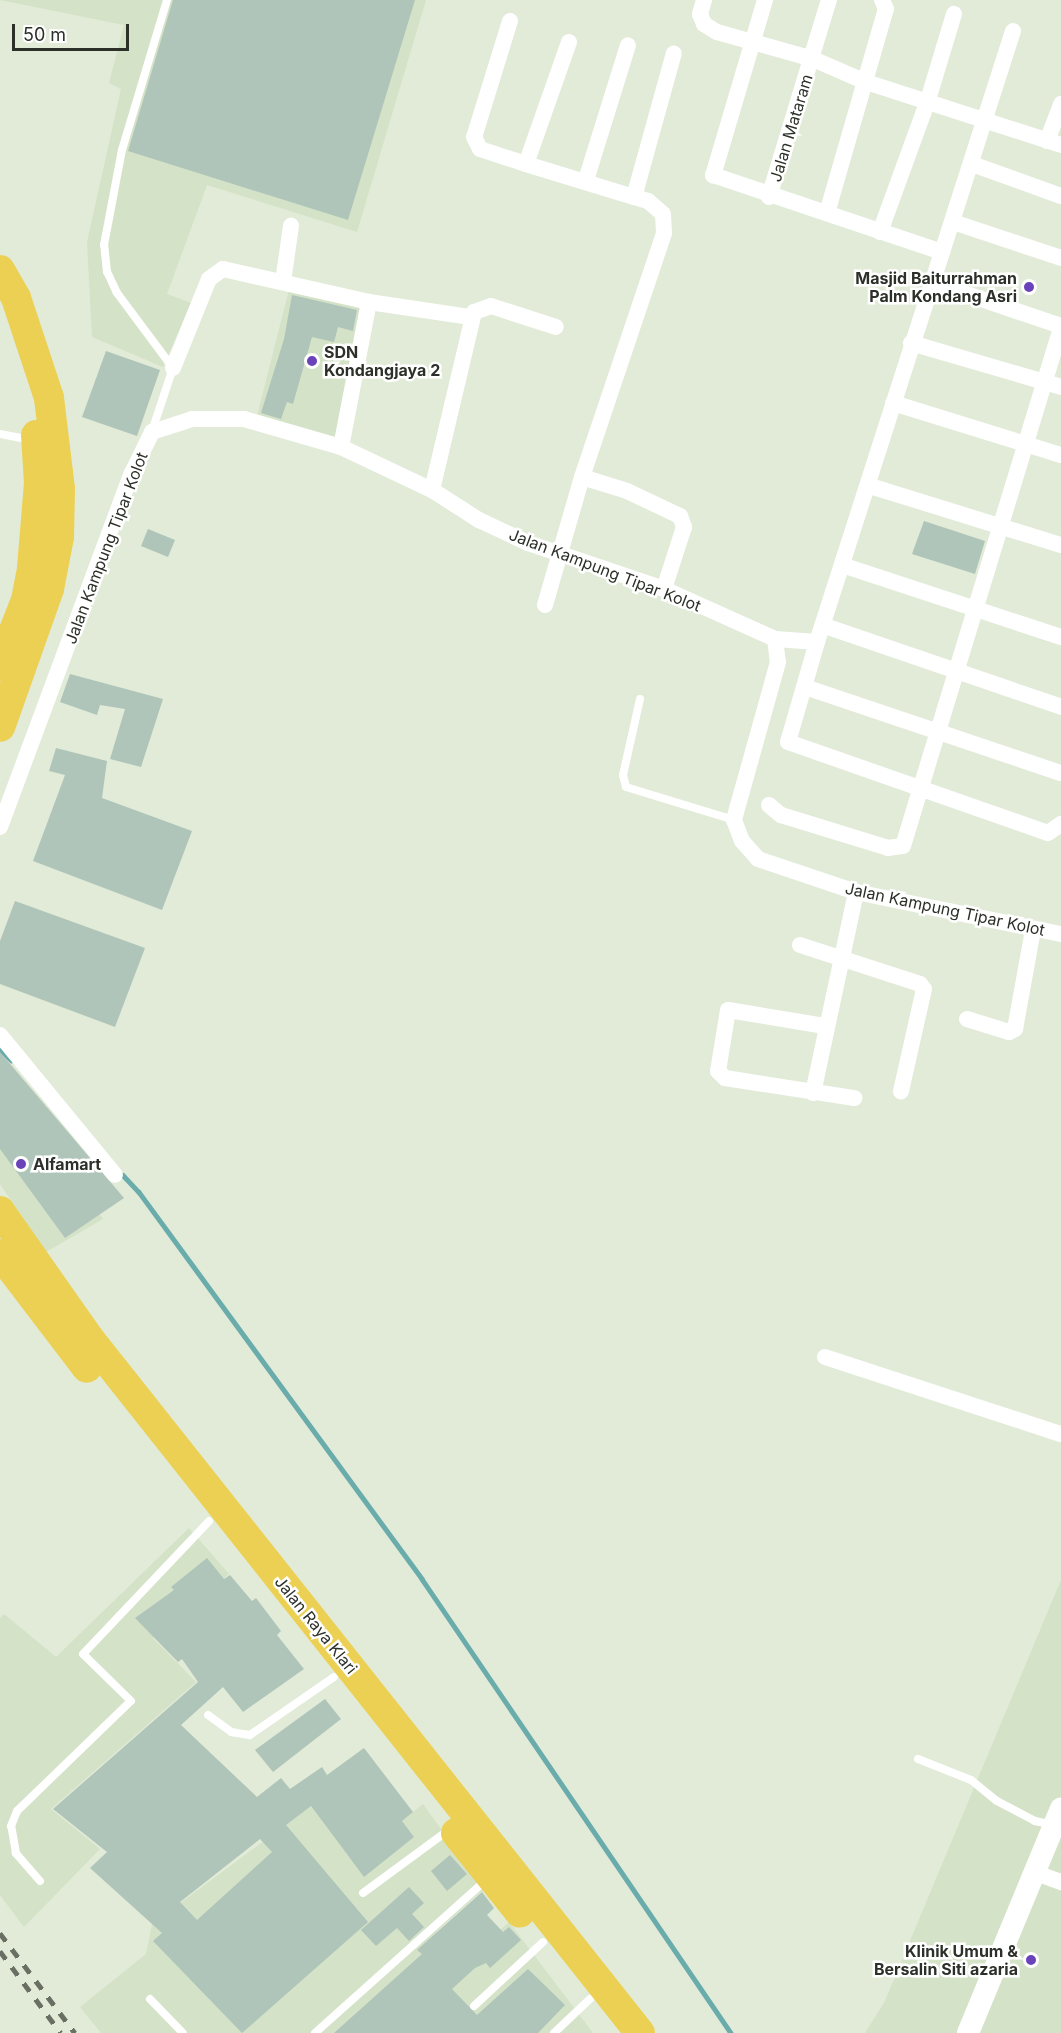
<!DOCTYPE html>
<style>
body{margin:0}
#map{position:relative;width:1061px;height:2033px;overflow:hidden;background:#e1ebd7;font-family:Inter,sans-serif}
div>[style]{position:absolute}
.built>*{inset:0;background:#d4e2c7}
.stream>*{height:4.5px;margin:-2.25px;padding:0 2.25px;transform-origin:2.25px;border-radius:2.25px;background:#69acab}
.building>*{inset:0;background:#afc5b9}
.lane>*{height:8px;margin:-4px;padding:0 4px;transform-origin:4px;border-radius:4px;background:#fff}
.street>*{height:16px;margin:-8px;padding:0 8px;transform-origin:8px;border-radius:8px;background:#fff}
.secondary>*{height:22px;margin:-11px;padding:0 11px;transform-origin:11px;border-radius:11px;background:#fff}
.highway>*{height:30px;margin:-15px;padding:0 15px;transform-origin:15px;border-radius:15px;background:#ecd054}
.rail>*{height:4.5px;margin-top:-2.25px;transform-origin:0;background:repeating-linear-gradient(90deg,#696f63 0 10px,transparent 0 20px)}
.dots>*{width:16px;height:16px;translate:-50% -50%;box-sizing:border-box;border:3px solid #fff;border-radius:50%}
span{translate:-50% -50%;white-space:nowrap;text-align:center;line-height:1.15;-webkit-text-stroke:5px #fff;paint-order:stroke}
.street-label{font-size:16px;color:#2d3029}
.poi-label{font-size:16px;color:#2d3029;font-weight:700}
.right{translate:-100% -50%;text-align:right}
.left{translate:0 -50%;text-align:left}
.scale{position:absolute;left:12px;top:24px;width:117px;height:27px;box-sizing:border-box;border:3px solid #2d3029;border-top:0;padding-left:8px;font-size:18px;line-height:21px;white-space:nowrap;color:#2d3029;-webkit-text-stroke:4px #fff;paint-order:stroke}
</style>
<div id="map">
<div class="built">
<i style="clip-path:polygon(0 0,426px 0,357px 232px,207px 185px,167px 294px,191px 303px,163px 367px,92px 337px,87px 242px,121px 89px,109px 83px,124px 25px)"></i>
<i style="clip-path:polygon(290px 286px,366px 303px,337px 442px,256px 420px)"></i>
<i style="clip-path:polygon(0 1078px,103px 1219px,46px 1252px,0 1184px)"></i>
<i style="clip-path:polygon(189px 1528px,229px 1574px,153px 1638px,196px 1682px,51px 1809px,100px 1849px,24px 1927px,0 1895px,0 1618px,4px 1614px,56px 1657px)"></i>
<i style="clip-path:polygon(1061px 1580px,1061px 2033px,865px 2033px,884px 2003px)"></i>
<i style="clip-path:polygon(423px 1804px,484px 1889px,437px 1931px,466px 1961px,509px 1922px,593px 2033px,101px 2033px,80px 2007px,146px 1954px,152px 1924px,311px 1806px,352px 1861px)"></i>
</div>
<div class="stream">
<i style="left:0;top:1049px;width:16px;rotate:45deg"></i>
<i style="left:123px;top:1175px;width:23px;rotate:47deg"></i>
<i style="left:139px;top:1192px;width:479px;rotate:53.8deg"></i>
<i style="left:422px;top:1579px;width:549px;rotate:55.76deg"></i>
</div>
<div class="building">
<i style="clip-path:polygon(173px 0,415px 0,348px 220px,128px 151px)"></i>
<i style="clip-path:polygon(292px 295px,357px 310px,353px 331px,338px 327px,334px 342px,312px 337px,293px 404px,287px 402px,281px 419px,261px 413px,284px 339px)"></i>
<i style="clip-path:polygon(106px 351px,160px 370px,137px 436px,82px 417px)"></i>
<i style="clip-path:polygon(924px 521px,985px 541px,975px 574px,912px 554px)"></i>
<i style="clip-path:polygon(148px 529px,175px 540px,168px 557px,141px 546px)"></i>
<i style="clip-path:polygon(70px 674px,163px 699px,141px 767px,110px 759px,125px 709px,100px 705px,97px 715px,60px 702px)"></i>
<i style="clip-path:polygon(56px 748px,107px 761px,102px 798px,192px 831px,162px 910px,33px 861px,65px 775px,49px 771px)"></i>
<i style="clip-path:polygon(15px 901px,145px 948px,115px 1027px,0 984px,0 941px)"></i>
<i style="clip-path:polygon(0 1052px,124px 1198px,65px 1238px,0 1149px)"></i>
<i style="clip-path:polygon(evenodd,207px 1558px,224px 1579px,230px 1575px,252px 1601px,256px 1598px,281px 1631px,277px 1635px,304px 1669px,243px 1712px,223px 1687px,181px 1725px,257px 1797px,281px 1778px,290px 1789px,322px 1767px,327px 1775px,364px 1748px,413px 1812px,402px 1821px,414px 1837px,364px 1877px,311px 1806px,286px 1825px,368px 1922px,242px 2033px,153px 1941px,162px 1933px,90px 1868px,107px 1852px,53px 1809px,198px 1682px,182px 1659px,178px 1662px,135px 1618px,174px 1590px,171px 1587px,207px 1558px,260px 1839px,272px 1852px,197px 1920px,180px 1902px,260px 1839px)"></i>
<i style="clip-path:polygon(325px 1699px,341px 1719px,273px 1772px,255px 1750px)"></i>
<i style="clip-path:polygon(450px 1855px,467px 1874px,447px 1891px,431px 1871px)"></i>
<i style="clip-path:polygon(409px 1887px,424px 1903px,412px 1914px,424px 1927px,409px 1941px,397px 1928px,376px 1946px,361px 1930px)"></i>
<i style="clip-path:polygon(482px 1892px,494px 1908px,487px 1915px,503px 1932px,509px 1927px,521px 1940px,490px 1968px,486px 1963px,475px 1968px,452px 1989px,477px 2015px,528px 1969px,565px 2005px,538px 2033px,334px 2033px,422px 1954px,417px 1950px)"></i>
</div>
<div class="lane">
<i style="left:152px;top:431px;width:66px;rotate:-71.6deg"></i>
<i style="left:173px;top:368px;width:94px;rotate:-126.7deg"></i>
<i style="left:117px;top:293px;width:23px;rotate:-115deg"></i>
<i style="left:107px;top:272px;width:27px;rotate:-96deg"></i>
<i style="left:104px;top:245px;width:97px;rotate:-79.3deg"></i>
<i style="left:122px;top:150px;width:157px;rotate:-73.3deg"></i>
<i style="left:0;top:434px;width:33px;rotate:11deg"></i>
<i style="left:640px;top:699px;width:78px;rotate:102.6deg"></i>
<i style="left:623px;top:775px;width:12px;rotate:76deg"></i>
<i style="left:626px;top:787px;width:113px;rotate:17deg"></i>
<i style="left:208px;top:1715px;width:29px;rotate:36deg"></i>
<i style="left:231px;top:1732px;width:19px;rotate:9deg"></i>
<i style="left:250px;top:1735px;width:102px;rotate:-34.6deg"></i>
<i style="left:918px;top:1759px;width:57px;rotate:21.6deg"></i>
<i style="left:971px;top:1780px;width:33px;rotate:39deg"></i>
<i style="left:997px;top:1801px;width:43px;rotate:27.8deg"></i>
<i style="left:1035px;top:1821px;width:19px;rotate:12deg"></i>
<i style="left:40px;top:1881px;width:37px;rotate:-131deg"></i>
<i style="left:16px;top:1853px;width:27px;rotate:-100deg"></i>
<i style="left:11px;top:1826px;width:16px;rotate:-68deg"></i>
<i style="left:17px;top:1811px;width:158px;rotate:-44deg"></i>
<i style="left:131px;top:1701px;width:67px;rotate:-135.6deg"></i>
<i style="left:83px;top:1654px;width:183px;rotate:-46.5deg"></i>
<i style="left:363px;top:1893px;width:108px;rotate:-36.3deg"></i>
<i style="left:150px;top:1999px;width:47px;rotate:45.9deg"></i>
<i style="left:474px;top:2006px;width:94px;rotate:-42.8deg"></i>
<i style="left:315px;top:2033px;width:231px;rotate:-41.8deg"></i>
<i style="left:554px;top:2033px;width:50px;rotate:-43.4deg"></i>
</div>
<div class="street">
<i style="left:704px;top:0;width:15px;rotate:106deg"></i>
<i style="left:700px;top:14px;width:11px;rotate:68deg"></i>
<i style="left:704px;top:24px;width:15px;rotate:32deg"></i>
<i style="left:717px;top:32px;width:100px;rotate:15.7deg"></i>
<i style="left:813px;top:59px;width:58px;rotate:23.5deg"></i>
<i style="left:866px;top:82px;width:205px;rotate:17.9deg"></i>
<i style="left:765px;top:0;width:183px;rotate:106.5deg"></i>
<i style="left:713px;top:175px;width:242px;rotate:18.6deg"></i>
<i style="left:510px;top:21px;width:121px;rotate:107.2deg"></i>
<i style="left:474px;top:137px;width:13px;rotate:63deg"></i>
<i style="left:480px;top:149px;width:48px;rotate:18.1deg"></i>
<i style="left:1013px;top:31px;width:642px;rotate:107.79deg"></i>
<i style="left:817px;top:642px;width:104px;rotate:106.2deg"></i>
<i style="left:788px;top:742px;width:275px;rotate:19.3deg"></i>
<i style="left:1048px;top:833px;width:16px;rotate:-35deg"></i>
<i style="left:569px;top:42px;width:129px;rotate:109.4deg"></i>
<i style="left:526px;top:164px;width:113px;rotate:17deg"></i>
<i style="left:1047px;top:141px;width:40px;rotate:-69deg"></i>
<i style="left:972px;top:164px;width:95px;rotate:19.8deg"></i>
<i style="left:586px;top:180px;width:141px;rotate:-72.7deg"></i>
<i style="left:769px;top:197px;width:206px;rotate:-73.1deg"></i>
<i style="left:827px;top:213px;width:212px;rotate:-73.9deg"></i>
<i style="left:886px;top:9px;width:10px;rotate:-114deg"></i>
<i style="left:953px;top:222px;width:114px;rotate:18.4deg"></i>
<i style="left:880px;top:232px;width:140px;rotate:-70deg"></i>
<i style="left:928px;top:100px;width:90px;rotate:-73.2deg"></i>
<i style="left:283px;top:282px;width:57px;rotate:-81.9deg"></i>
<i style="left:931px;top:282px;width:137px;rotate:18.7deg"></i>
<i style="left:911px;top:343px;width:156px;rotate:16.3deg"></i>
<i style="left:173px;top:368px;width:96px;rotate:-68deg"></i>
<i style="left:209px;top:279px;width:17px;rotate:-36deg"></i>
<i style="left:223px;top:269px;width:150px;rotate:12.7deg"></i>
<i style="left:369px;top:302px;width:103px;rotate:8.4deg"></i>
<i style="left:893px;top:403px;width:176px;rotate:17.2deg"></i>
<i style="left:341px;top:447px;width:148px;rotate:-79.1deg"></i>
<i style="left:582px;top:477px;width:47px;rotate:17.3deg"></i>
<i style="left:627px;top:491px;width:59px;rotate:25.3deg"></i>
<i style="left:680px;top:516px;width:12px;rotate:70deg"></i>
<i style="left:684px;top:527px;width:65px;rotate:107.9deg"></i>
<i style="left:870px;top:486px;width:200px;rotate:17.2deg"></i>
<i style="left:432px;top:490px;width:183px;rotate:-76.7deg"></i>
<i style="left:474px;top:312px;width:18px;rotate:-19deg"></i>
<i style="left:491px;top:306px;width:68px;rotate:17.9deg"></i>
<i style="left:842px;top:565px;width:231px;rotate:18.2deg"></i>
<i style="left:545px;top:605px;width:133px;rotate:-73.9deg"></i>
<i style="left:582px;top:477px;width:257px;rotate:-71.4deg"></i>
<i style="left:664px;top:233px;width:19px;rotate:-93deg"></i>
<i style="left:663px;top:214px;width:20px;rotate:-139deg"></i>
<i style="left:648px;top:201px;width:15px;rotate:-164deg"></i>
<i style="left:634px;top:197px;width:149px;rotate:-74.5deg"></i>
<i style="left:825px;top:626px;width:250px;rotate:18.9deg"></i>
<i style="left:775px;top:639px;width:42px;rotate:4.1deg"></i>
<i style="left:805px;top:687px;width:270px;rotate:18.6deg"></i>
<i style="left:769px;top:805px;width:16px;rotate:40deg"></i>
<i style="left:781px;top:815px;width:112px;rotate:17.1deg"></i>
<i style="left:888px;top:848px;width:15px;rotate:-8deg"></i>
<i style="left:903px;top:846px;width:542px;rotate:-73.04deg"></i>
<i style="left:0;top:827px;width:378px;rotate:-69.6deg"></i>
<i style="left:132px;top:473px;width:46px;rotate:-64deg"></i>
<i style="left:152px;top:432px;width:42px;rotate:-18deg"></i>
<i style="left:192px;top:419px;width:52px"></i>
<i style="left:244px;top:419px;width:101px;rotate:16.1deg"></i>
<i style="left:341px;top:447px;width:101px;rotate:25.3deg"></i>
<i style="left:432px;top:490px;width:56px;rotate:32.6deg"></i>
<i style="left:479px;top:520px;width:54px;rotate:25.1deg"></i>
<i style="left:528px;top:543px;width:144px;rotate:18.7deg"></i>
<i style="left:664px;top:589px;width:122px;rotate:24.2deg"></i>
<i style="left:775px;top:639px;width:23px;rotate:83deg"></i>
<i style="left:778px;top:662px;width:164px;rotate:105.6deg"></i>
<i style="left:734px;top:820px;width:22px;rotate:69deg"></i>
<i style="left:742px;top:841px;width:24px;rotate:48deg"></i>
<i style="left:758px;top:859px;width:103px;rotate:18.6deg"></i>
<i style="left:856px;top:892px;width:209px;rotate:11.6deg"></i>
<i style="left:800px;top:945px;width:126px;rotate:18deg"></i>
<i style="left:920px;top:984px;width:6px;rotate:51deg"></i>
<i style="left:924px;top:989px;width:105px;rotate:102.7deg"></i>
<i style="left:967px;top:1019px;width:44px;rotate:17.2deg"></i>
<i style="left:1009px;top:1032px;width:7px;rotate:-27deg"></i>
<i style="left:1015px;top:1029px;width:101px;rotate:-79.7deg"></i>
<i style="left:825px;top:1026px;width:98px;rotate:-170.6deg"></i>
<i style="left:728px;top:1010px;width:62px;rotate:99.3deg"></i>
<i style="left:718px;top:1071px;width:10px;rotate:45deg"></i>
<i style="left:725px;top:1078px;width:131px;rotate:8.8deg"></i>
<i style="left:0;top:1035px;width:181px;rotate:50.6deg"></i>
<i style="left:813px;top:1093px;width:206px;rotate:-77.9deg"></i>
<i style="left:825px;top:1357px;width:248px;rotate:18.1deg"></i>
<i style="left:1036px;top:1873px;width:27px;rotate:20deg"></i>
</div>
<div class="secondary">
<i style="left:968px;top:2033px;width:243px;rotate:-67.5deg"></i>
</div>
<div class="highway">
<i style="left:0;top:270px;width:32px;rotate:60deg"></i>
<i style="left:16px;top:298px;width:105px;rotate:71.7deg"></i>
<i style="left:49px;top:398px;width:92px;rotate:83.1deg"></i>
<i style="left:60px;top:489px;width:48px;rotate:91.2deg"></i>
<i style="left:59px;top:537px;width:53px;rotate:100.9deg"></i>
<i style="left:49px;top:589px;width:146px;rotate:109.5deg"></i>
<i style="left:0;top:666px;width:71px;rotate:-68.5deg"></i>
<i style="left:26px;top:600px;width:33px;rotate:-79deg"></i>
<i style="left:32px;top:568px;width:85px;rotate:-85.3deg"></i>
<i style="left:39px;top:483px;width:48px;rotate:-93.6deg"></i>
<i style="left:0;top:1211px;width:155px;rotate:55deg"></i>
<i style="left:89px;top:1338px;width:887px;rotate:51.59deg"></i>
<i style="left:0;top:1254px;width:143px;rotate:52.7deg"></i>
<i style="left:456px;top:1833px;width:102px;rotate:51.3deg"></i>
</div>
<div class="rail">
<i style="left:0;top:1933px;width:125px;rotate:53.1deg"></i>
<i style="left:0;top:1951px;width:102px;rotate:53.4deg"></i>
</div>
<div class="dots">
<i style="left:1029px;top:287px;background:#6a42ba"></i>
<i style="left:312px;top:361px;background:#6a42ba"></i>
<i style="left:21px;top:1164px;background:#6a42ba"></i>
<i style="left:1031px;top:1960px;background:#6a42ba"></i>
</div>
<div class="street-label">
<span style="left:791px;top:128px;rotate:-73deg">Jalan Mataram</span>
<span style="left:106px;top:548px;rotate:-69deg">Jalan Kampung Tipar Kolot</span>
<span style="left:605px;top:570px;rotate:21deg">Jalan Kampung Tipar Kolot</span>
<span style="left:945px;top:909px;rotate:12deg">Jalan Kampung Tipar Kolot</span>
<span style="left:316px;top:1625px;rotate:51deg">Jalan Raya Klari</span>
</div>
<div class="poi-label">
<span class="right" style="left:1017px;top:287px">Masjid Baiturrahman<br>Palm Kondang Asri</span>
<span class="left" style="left:324px;top:361px">SDN<br>Kondangjaya 2</span>
<span class="left" style="left:33px;top:1164px">Alfamart</span>
<span class="right" style="left:1018px;top:1960px">Klinik Umum &amp;<br>Bersalin Siti azaria</span>
</div>
<div class="scale">50 m</div>
</div>
